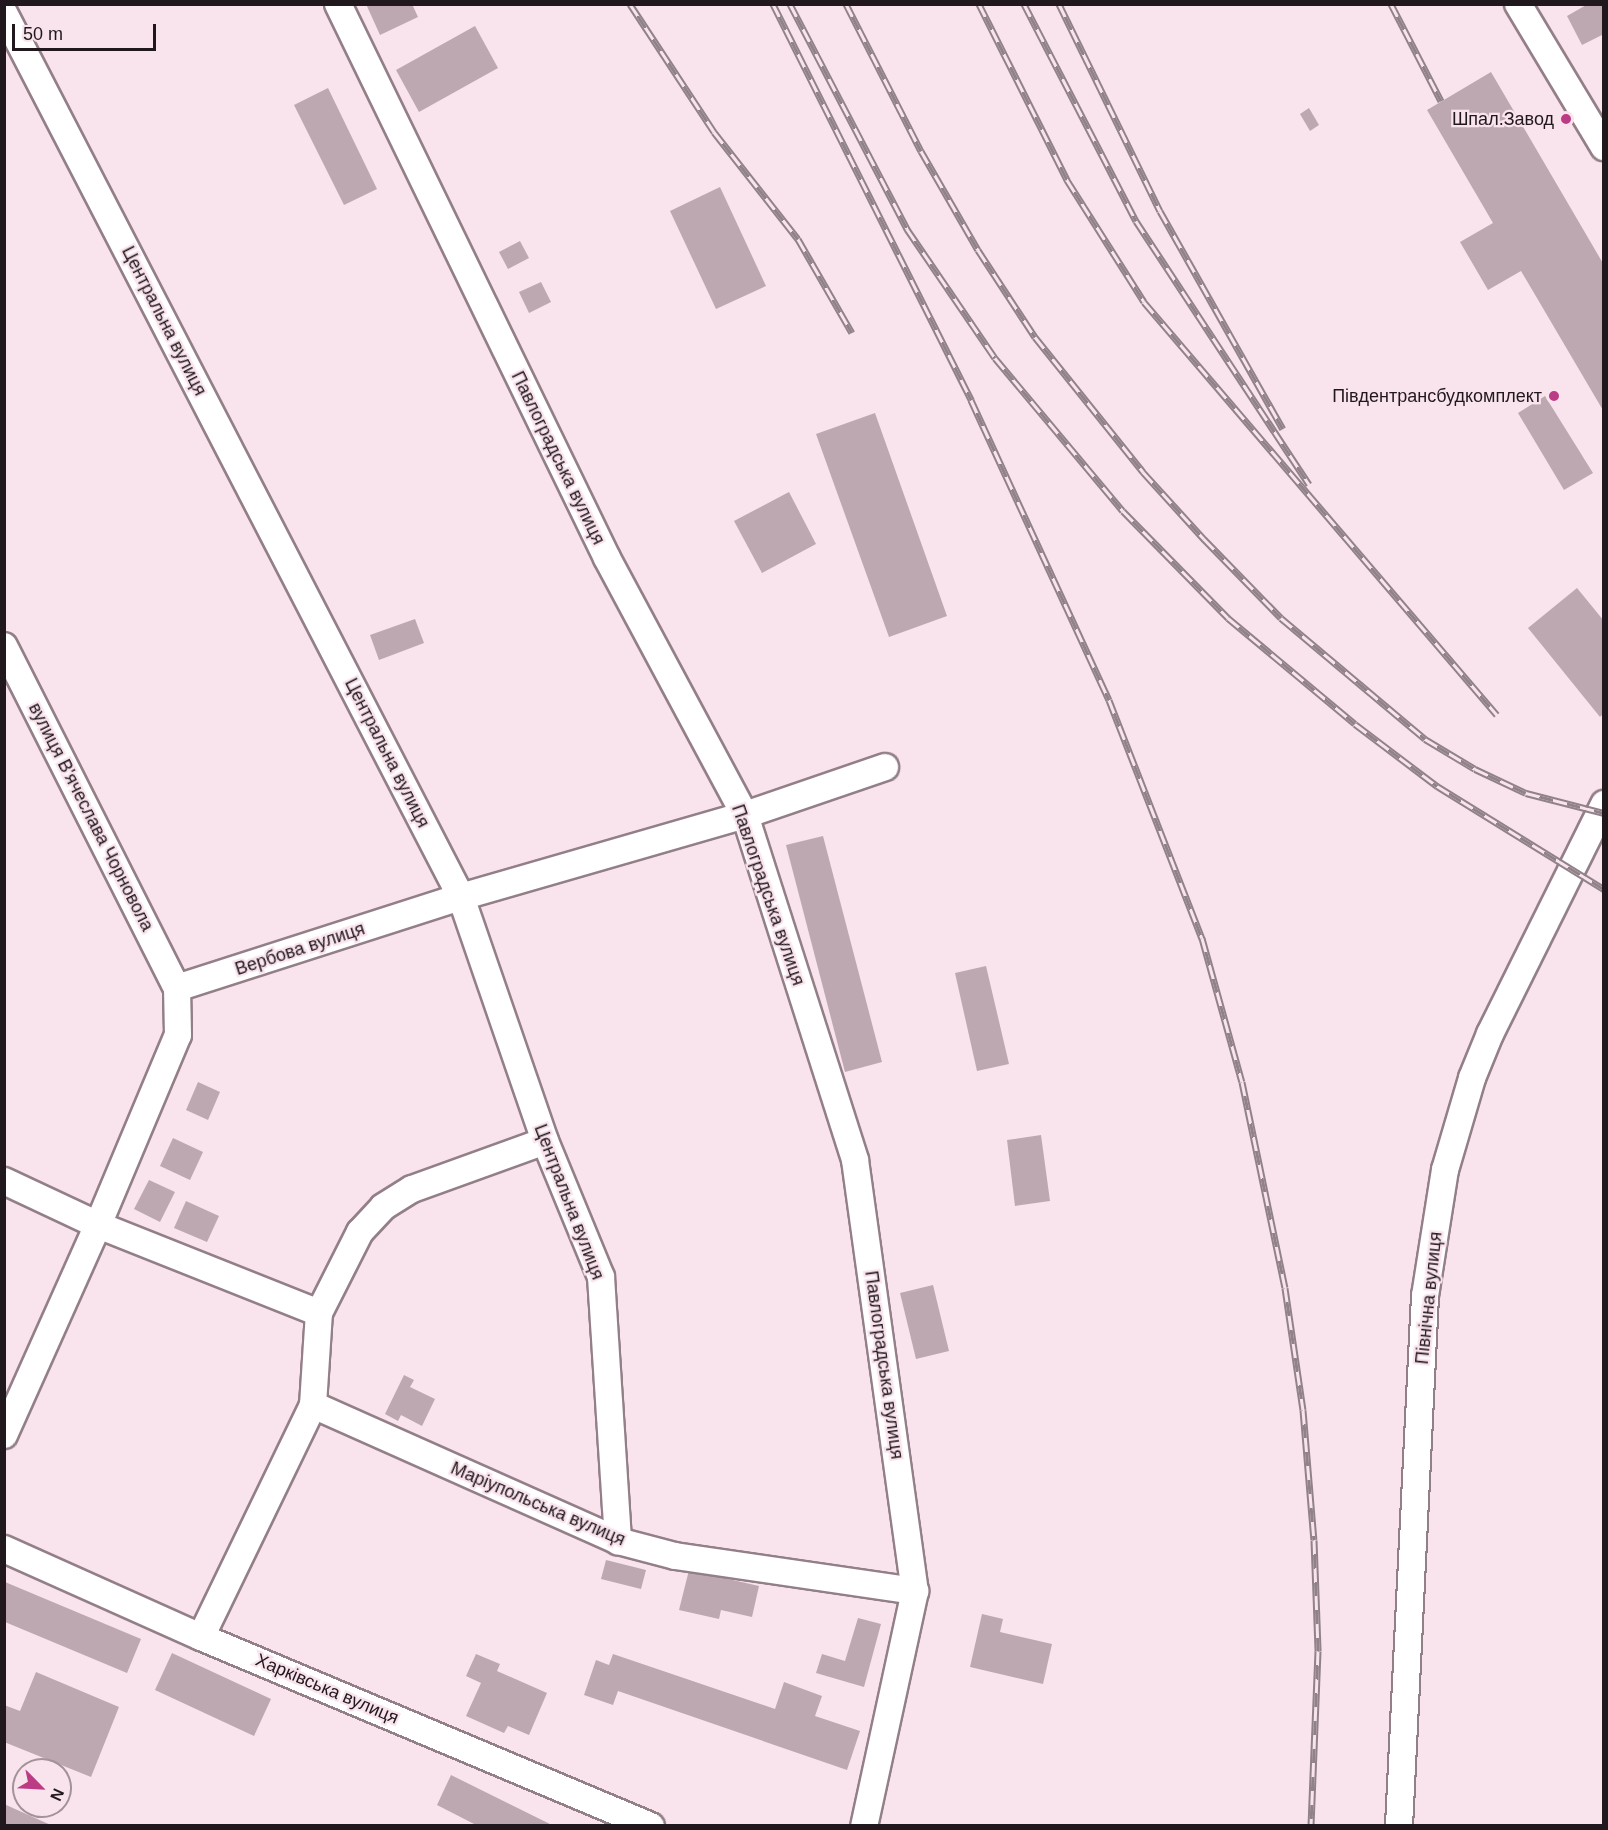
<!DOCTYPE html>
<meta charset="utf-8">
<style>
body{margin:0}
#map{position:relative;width:1608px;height:1830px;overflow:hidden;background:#f9e3ed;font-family:Arial,sans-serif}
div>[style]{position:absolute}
.building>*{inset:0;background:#bda8b2}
.roads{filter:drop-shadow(2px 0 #937f88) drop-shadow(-2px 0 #937f88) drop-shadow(0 2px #937f88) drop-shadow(0 -2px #937f88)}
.minor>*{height:26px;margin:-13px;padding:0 13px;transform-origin:13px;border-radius:13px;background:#fff}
.rail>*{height:7px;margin-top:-3.5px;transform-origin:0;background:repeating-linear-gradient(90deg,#f9e3ed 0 14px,#918289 0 28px);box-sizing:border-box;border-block:2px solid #918289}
.dots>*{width:16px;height:16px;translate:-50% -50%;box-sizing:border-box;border:3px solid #f9e3ed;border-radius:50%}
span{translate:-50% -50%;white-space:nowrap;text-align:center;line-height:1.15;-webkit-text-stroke:4.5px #f9e3ed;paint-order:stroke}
.poi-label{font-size:18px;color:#20181c}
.right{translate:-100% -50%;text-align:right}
.street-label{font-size:18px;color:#20181c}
.frame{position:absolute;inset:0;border:6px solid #20181c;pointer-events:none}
.north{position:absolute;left:12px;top:1758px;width:60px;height:60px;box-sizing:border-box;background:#f9e3ed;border:2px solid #a29299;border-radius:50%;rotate:114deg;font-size:16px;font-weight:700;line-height:24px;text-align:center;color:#20181c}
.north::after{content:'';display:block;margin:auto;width:21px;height:27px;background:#bc3b85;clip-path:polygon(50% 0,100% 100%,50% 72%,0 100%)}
.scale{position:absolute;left:12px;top:24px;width:144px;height:27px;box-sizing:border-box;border:3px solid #20181c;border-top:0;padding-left:8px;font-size:18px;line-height:21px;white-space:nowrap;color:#20181c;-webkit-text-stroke:4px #f9e3ed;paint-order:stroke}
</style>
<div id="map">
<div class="building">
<i style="clip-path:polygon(366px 4px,412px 4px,418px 17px,380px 35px)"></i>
<i style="clip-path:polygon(1588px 4px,1604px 4px,1604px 34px,1582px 45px,1567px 16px)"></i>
<i style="clip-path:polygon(475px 26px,498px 68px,419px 112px,396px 70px)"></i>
<i style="clip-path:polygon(1491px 72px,1604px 265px,1604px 412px,1521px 271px,1488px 290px,1460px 242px,1493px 223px,1427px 110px)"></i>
<i style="clip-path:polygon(328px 88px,377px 189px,344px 205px,294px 105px)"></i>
<i style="clip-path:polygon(1309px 108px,1319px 125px,1310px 131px,1300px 114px)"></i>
<i style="clip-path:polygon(720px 187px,766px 286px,716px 309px,670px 211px)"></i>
<i style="clip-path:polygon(520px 241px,529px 258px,508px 269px,499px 252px)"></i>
<i style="clip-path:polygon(541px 282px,551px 302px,529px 313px,519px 292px)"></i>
<i style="clip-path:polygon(1545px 396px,1593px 473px,1564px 490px,1518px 413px)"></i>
<i style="clip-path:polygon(875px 413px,947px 616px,889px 637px,816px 434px)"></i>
<i style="clip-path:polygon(789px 492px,816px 544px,762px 573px,734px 521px)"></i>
<i style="clip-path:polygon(1577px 588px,1604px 621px,1604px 713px,1600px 717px,1528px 628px)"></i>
<i style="clip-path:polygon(415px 619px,424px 643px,379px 660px,370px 635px)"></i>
<i style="clip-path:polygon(823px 836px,882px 1062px,845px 1072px,786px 845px)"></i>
<i style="clip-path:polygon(986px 966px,1009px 1064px,977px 1071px,955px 973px)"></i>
<i style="clip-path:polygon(198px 1082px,220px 1092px,208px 1120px,186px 1110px)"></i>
<i style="clip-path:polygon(1041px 1135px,1050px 1201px,1015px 1206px,1007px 1140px)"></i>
<i style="clip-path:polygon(173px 1138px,203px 1152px,190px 1180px,160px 1166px)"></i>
<i style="clip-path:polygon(149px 1180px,175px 1192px,160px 1222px,134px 1209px)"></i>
<i style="clip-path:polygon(186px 1201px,219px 1216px,207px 1242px,174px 1228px)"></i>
<i style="clip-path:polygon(933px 1285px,949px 1351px,916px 1359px,900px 1293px)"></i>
<i style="clip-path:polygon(404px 1375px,414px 1380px,410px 1387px,435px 1399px,422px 1426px,401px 1415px,398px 1421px,385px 1414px)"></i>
<i style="clip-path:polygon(606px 1560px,646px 1570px,641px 1589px,601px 1579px)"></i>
<i style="clip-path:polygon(689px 1570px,759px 1586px,752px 1617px,721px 1610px,719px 1619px,679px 1610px)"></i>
<i style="clip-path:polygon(5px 1582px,141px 1639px,127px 1673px,5px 1622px)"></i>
<i style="clip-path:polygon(982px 1614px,1003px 1619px,1000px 1632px,1052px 1644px,1043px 1684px,970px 1667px)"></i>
<i style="clip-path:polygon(858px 1618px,881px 1624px,864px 1687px,816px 1673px,822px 1654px,845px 1661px)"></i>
<i style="clip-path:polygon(172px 1653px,271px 1699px,254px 1736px,155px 1690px)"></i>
<i style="clip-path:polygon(476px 1654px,500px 1664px,497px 1671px,547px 1693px,529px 1735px,508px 1726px,504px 1733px,466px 1716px,481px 1683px,466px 1676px)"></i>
<i style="clip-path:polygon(613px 1654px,775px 1709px,784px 1682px,822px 1696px,815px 1716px,860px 1731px,847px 1770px,618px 1691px,613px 1705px,584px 1695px,596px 1660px,609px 1665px)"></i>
<i style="clip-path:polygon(36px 1672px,119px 1707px,91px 1777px,4px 1742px,4px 1705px,20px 1711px)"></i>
<i style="clip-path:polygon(451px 1775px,554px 1826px,478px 1826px,437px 1805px)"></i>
<i style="clip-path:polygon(4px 1804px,53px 1826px,4px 1826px)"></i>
</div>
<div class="roads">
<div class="minor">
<i style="left:338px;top:4px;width:616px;rotate:64.1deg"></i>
<i style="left:607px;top:558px;width:292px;rotate:61.8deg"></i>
<i style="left:745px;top:815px;width:362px;rotate:72.3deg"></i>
<i style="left:855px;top:1160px;width:435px;rotate:82.1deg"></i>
<i style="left:915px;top:1591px;width:240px;rotate:102.2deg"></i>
<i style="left:1518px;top:4px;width:167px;rotate:59deg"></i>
<i style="left:4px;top:13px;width:995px;rotate:62.66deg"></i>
<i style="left:461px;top:897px;width:258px;rotate:71deg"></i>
<i style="left:545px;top:1141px;width:147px;rotate:67.6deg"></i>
<i style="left:601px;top:1277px;width:265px;rotate:86.3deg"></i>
<i style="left:4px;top:646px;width:383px;rotate:63.2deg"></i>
<i style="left:4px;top:1181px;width:104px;rotate:25.1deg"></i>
<i style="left:98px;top:1225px;width:238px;rotate:21.7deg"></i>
<i style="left:319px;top:1313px;width:91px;rotate:-63.2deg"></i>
<i style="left:360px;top:1232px;width:34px;rotate:-47deg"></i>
<i style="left:383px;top:1207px;width:34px;rotate:-32deg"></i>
<i style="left:412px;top:1189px;width:141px;rotate:-19.8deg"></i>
<i style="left:313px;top:1405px;width:334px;rotate:24deg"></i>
<i style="left:618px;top:1541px;width:59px;rotate:14.7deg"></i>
<i style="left:675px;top:1556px;width:243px;rotate:8.3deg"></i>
<i style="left:4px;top:1435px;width:230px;rotate:-65.9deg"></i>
<i style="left:98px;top:1225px;width:206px;rotate:-67.2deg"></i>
<i style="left:178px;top:1035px;width:47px;rotate:-91.2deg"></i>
<i style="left:177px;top:988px;width:298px;rotate:-17.8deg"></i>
<i style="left:461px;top:897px;width:296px;rotate:-16.1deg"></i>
<i style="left:745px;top:815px;width:148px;rotate:-18.9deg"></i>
<i style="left:4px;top:1549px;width:216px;rotate:24.1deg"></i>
<i style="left:201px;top:1637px;width:488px;rotate:22.8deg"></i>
<i style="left:201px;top:1637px;width:258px;rotate:-64.2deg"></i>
<i style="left:313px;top:1405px;width:92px;rotate:-86.3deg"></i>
<i style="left:1399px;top:1826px;width:531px;rotate:-87.19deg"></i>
<i style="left:1425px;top:1296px;width:128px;rotate:-81deg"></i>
<i style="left:1445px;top:1170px;width:96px;rotate:-73.6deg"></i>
<i style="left:1472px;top:1078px;width:48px;rotate:-67.8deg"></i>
<i style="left:1490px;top:1034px;width:257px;rotate:-63.6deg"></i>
</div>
</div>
<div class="rail">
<i style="left:630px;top:4px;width:153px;rotate:56.7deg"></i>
<i style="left:714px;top:132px;width:136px;rotate:51.9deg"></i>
<i style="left:798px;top:239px;width:108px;rotate:60.1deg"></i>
<i style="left:773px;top:4px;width:443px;rotate:63.4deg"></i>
<i style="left:971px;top:400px;width:330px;rotate:65.3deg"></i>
<i style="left:1109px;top:700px;width:256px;rotate:68.7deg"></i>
<i style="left:1202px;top:938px;width:149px;rotate:74.5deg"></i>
<i style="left:1242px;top:1082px;width:210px;rotate:78.2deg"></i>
<i style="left:1285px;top:1288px;width:123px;rotate:81.6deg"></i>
<i style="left:1303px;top:1410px;width:130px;rotate:85.2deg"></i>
<i style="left:1314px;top:1540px;width:111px;rotate:87.9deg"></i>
<i style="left:1318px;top:1651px;width:175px;rotate:92.3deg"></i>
<i style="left:790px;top:4px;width:254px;rotate:62.5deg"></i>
<i style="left:907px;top:229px;width:156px;rotate:55.7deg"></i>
<i style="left:995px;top:358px;width:199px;rotate:50.1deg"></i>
<i style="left:1123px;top:511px;width:150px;rotate:45.5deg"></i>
<i style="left:1228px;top:618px;width:165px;rotate:39.8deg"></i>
<i style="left:1355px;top:724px;width:103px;rotate:37.1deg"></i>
<i style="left:1437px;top:786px;width:196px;rotate:31.7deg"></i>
<i style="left:846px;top:4px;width:165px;rotate:63deg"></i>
<i style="left:921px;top:151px;width:114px;rotate:60.1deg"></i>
<i style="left:978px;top:250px;width:104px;rotate:56.8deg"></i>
<i style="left:1035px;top:337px;width:173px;rotate:51.3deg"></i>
<i style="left:1143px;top:472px;width:91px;rotate:47.7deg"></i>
<i style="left:1204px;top:539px;width:110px;rotate:45.7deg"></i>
<i style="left:1281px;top:618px;width:188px;rotate:40deg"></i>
<i style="left:1425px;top:739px;width:58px;rotate:31deg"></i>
<i style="left:1475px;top:769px;width:56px;rotate:25.2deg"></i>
<i style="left:1526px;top:793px;width:81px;rotate:14.4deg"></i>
<i style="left:979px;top:4px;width:197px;rotate:63.4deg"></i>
<i style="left:1067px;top:180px;width:144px;rotate:57.7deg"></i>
<i style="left:1144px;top:302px;width:543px;rotate:49.48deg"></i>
<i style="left:1024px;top:4px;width:244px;rotate:62.7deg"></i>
<i style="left:1136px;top:221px;width:315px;rotate:56.7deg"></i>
<i style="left:1059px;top:4px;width:230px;rotate:64deg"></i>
<i style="left:1160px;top:211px;width:250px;rotate:60.6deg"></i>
<i style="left:1391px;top:4px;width:109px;rotate:62.7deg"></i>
</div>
<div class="dots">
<i style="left:1566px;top:119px;background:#bc3b85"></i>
<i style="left:1554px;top:396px;background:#bc3b85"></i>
</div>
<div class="poi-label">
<span class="right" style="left:1554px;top:119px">Шпал.Завод</span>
<span class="right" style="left:1542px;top:396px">Південтрансбудкомплект</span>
</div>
<div class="street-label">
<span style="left:164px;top:321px;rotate:63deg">Центральна вулиця</span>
<span style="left:558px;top:458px;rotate:64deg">Павлоградська вулиця</span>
<span style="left:387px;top:753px;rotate:63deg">Центральна вулиця</span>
<span style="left:91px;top:817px;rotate:63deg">вулиця В'ячеслава Чорновола</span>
<span style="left:768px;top:895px;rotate:71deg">Павлоградська вулиця</span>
<span style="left:300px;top:949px;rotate:-18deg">Вербова вулиця</span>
<span style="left:569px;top:1202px;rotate:69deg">Центральна вулиця</span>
<span style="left:1429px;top:1298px;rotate:-84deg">Північна вулиця</span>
<span style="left:884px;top:1365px;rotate:82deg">Павлоградська вулиця</span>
<span style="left:538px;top:1504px;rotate:23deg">Маріупольська вулиця</span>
<span style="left:327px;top:1689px;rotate:23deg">Харківська вулиця</span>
</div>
<div class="frame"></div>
<div class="north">N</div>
<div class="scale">50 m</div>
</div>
